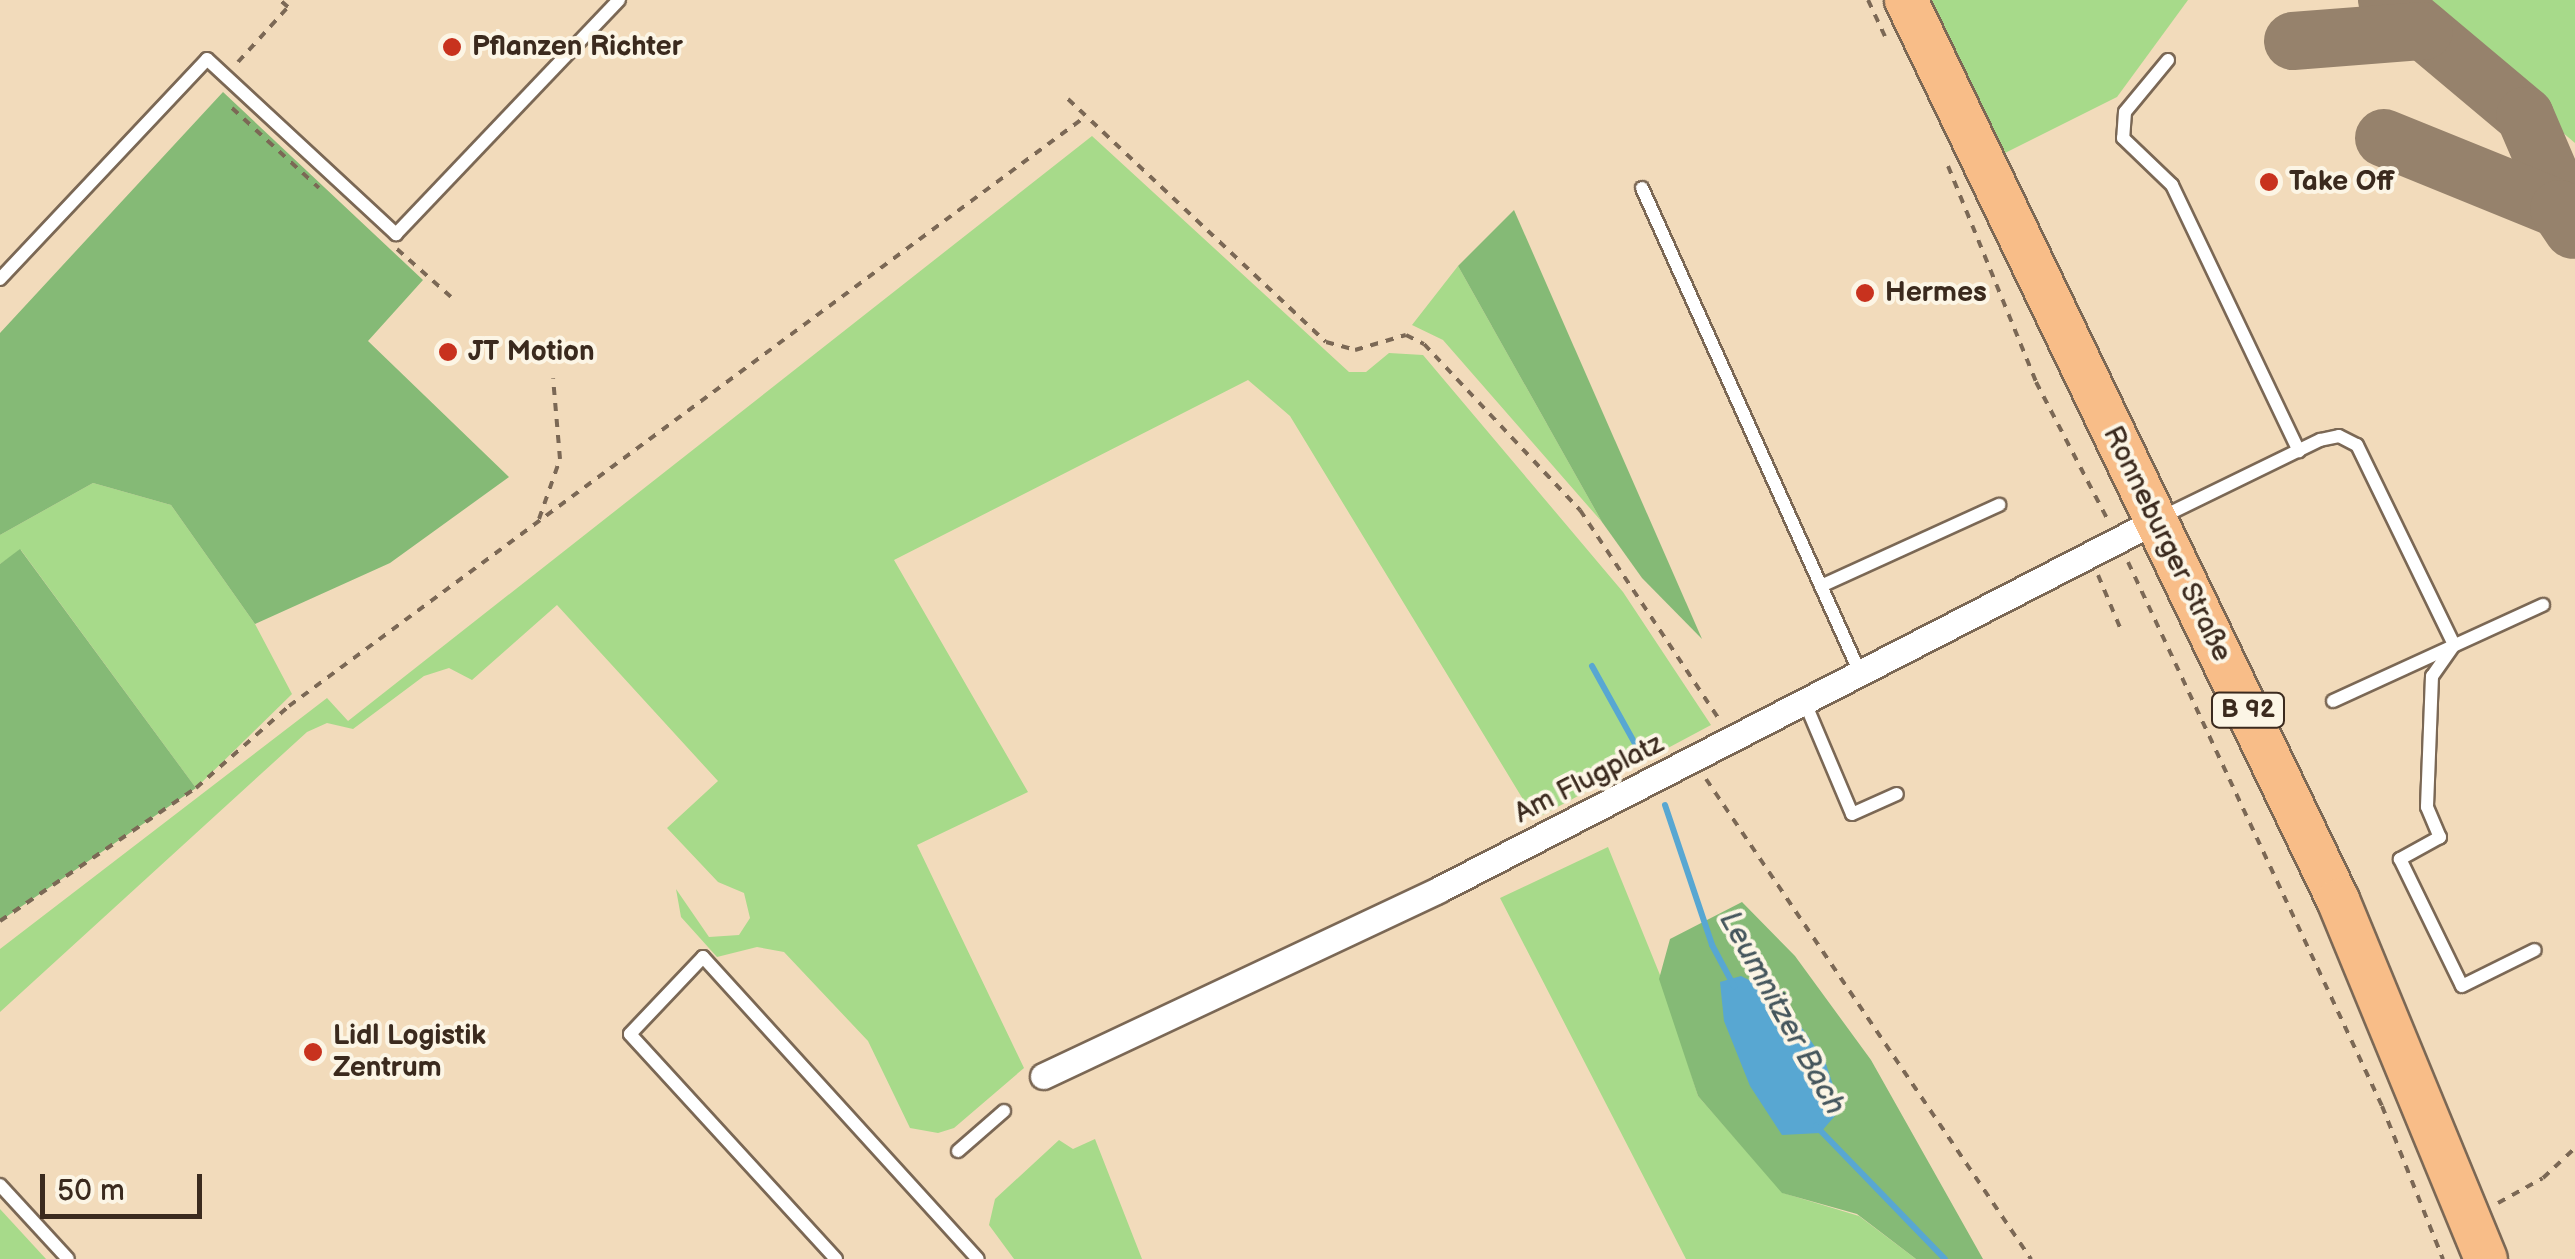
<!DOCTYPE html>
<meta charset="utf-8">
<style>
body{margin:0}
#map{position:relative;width:2575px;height:1259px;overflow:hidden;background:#f2dbbb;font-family:"Balsamiq Sans",sans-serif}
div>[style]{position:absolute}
.green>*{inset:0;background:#a7da8a}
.forest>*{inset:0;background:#85ba76}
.water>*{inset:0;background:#58a7d2}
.stream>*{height:6px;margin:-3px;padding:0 3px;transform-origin:3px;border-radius:3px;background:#58a7d2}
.taxiway>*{height:58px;margin:-29px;padding:0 29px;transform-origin:29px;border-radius:29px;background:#96826c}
.path>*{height:4px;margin-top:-2px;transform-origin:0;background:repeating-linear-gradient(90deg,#7b6855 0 8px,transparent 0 16px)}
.roads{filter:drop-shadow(2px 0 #7b6855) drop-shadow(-2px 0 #7b6855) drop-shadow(0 2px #7b6855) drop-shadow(0 -2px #7b6855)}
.service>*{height:12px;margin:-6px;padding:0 6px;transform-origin:6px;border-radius:6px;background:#fff}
.minor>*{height:25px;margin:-12.5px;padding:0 12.5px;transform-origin:12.5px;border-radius:12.5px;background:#fff}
.primary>*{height:42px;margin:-21px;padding:0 21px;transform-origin:21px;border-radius:21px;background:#f8bd88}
.dots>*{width:28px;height:28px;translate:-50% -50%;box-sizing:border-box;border:5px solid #fcf5e5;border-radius:50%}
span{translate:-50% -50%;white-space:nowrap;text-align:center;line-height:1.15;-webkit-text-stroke:8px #fcf5e5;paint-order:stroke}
.shield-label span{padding:2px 8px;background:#fcf5e5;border:2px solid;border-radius:8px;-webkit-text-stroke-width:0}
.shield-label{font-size:25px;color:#3b2a1e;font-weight:700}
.poi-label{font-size:28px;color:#3b2a1e;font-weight:700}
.left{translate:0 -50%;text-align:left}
.street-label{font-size:28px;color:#3b2a1e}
.water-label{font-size:30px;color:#45565d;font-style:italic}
.scale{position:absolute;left:40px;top:1174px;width:162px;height:45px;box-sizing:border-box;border:5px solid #3b2a1e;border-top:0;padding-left:12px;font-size:30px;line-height:35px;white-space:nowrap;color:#3b2a1e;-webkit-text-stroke:8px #fcf5e5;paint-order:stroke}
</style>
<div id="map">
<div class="green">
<i style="clip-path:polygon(1924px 0,2188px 0,2117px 97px,2001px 155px)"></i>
<i style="clip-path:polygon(2407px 0,2575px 0,2575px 143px)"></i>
<i style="clip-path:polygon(1092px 136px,1349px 372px,1366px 372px,1389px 353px,1423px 355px,1623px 592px,1711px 725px,1535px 819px,1290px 416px,1248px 380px,894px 560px,1028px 792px,917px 845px,1024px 1068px,954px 1128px,938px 1133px,910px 1128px,868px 1041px,784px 952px,757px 947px,717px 957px,681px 917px,676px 889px,709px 937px,739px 935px,750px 918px,744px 893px,718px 882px,667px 828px,718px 781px,557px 605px,472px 680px,449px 668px,424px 676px,353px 729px,327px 723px,307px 732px,0 1012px,0 949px,327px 698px,348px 721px)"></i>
<i style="clip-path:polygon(1458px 266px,1602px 522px,1443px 340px,1412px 325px)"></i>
<i style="clip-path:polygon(93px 483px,171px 505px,255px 624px,292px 694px,196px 788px,21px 550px,0 564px,0 535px)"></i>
<i style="clip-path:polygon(1608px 847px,1660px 975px,1698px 1096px,1783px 1193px,1859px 1216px,1916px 1259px,1686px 1259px,1500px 898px)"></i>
<i style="clip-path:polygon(1095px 1139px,1142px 1259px,1014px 1259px,989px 1225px,995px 1199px,1059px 1140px,1073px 1149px)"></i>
<i style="clip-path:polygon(0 1209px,46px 1259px,0 1259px)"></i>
</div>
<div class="forest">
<i style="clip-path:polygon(223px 92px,423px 280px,368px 341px,509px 477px,390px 563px,255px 624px,171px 505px,93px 483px,0 535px,0 333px)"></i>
<i style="clip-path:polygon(1514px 210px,1702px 639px,1642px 578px,1602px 522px,1458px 266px)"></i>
<i style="clip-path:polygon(20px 549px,196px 788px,0 921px,0 564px)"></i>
<i style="clip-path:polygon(1742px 902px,1795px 956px,1871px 1060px,1983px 1259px,1916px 1259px,1857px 1214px,1782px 1193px,1698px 1096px,1659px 979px,1670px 939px)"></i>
</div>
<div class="water">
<i style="clip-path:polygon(1741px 976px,1779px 995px,1825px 1061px,1841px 1109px,1820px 1133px,1782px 1135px,1750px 1086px,1724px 1021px,1720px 982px)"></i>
</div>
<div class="stream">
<i style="left:1592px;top:666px;width:95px;rotate:61deg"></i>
<i style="left:1665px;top:805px;width:148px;rotate:71.4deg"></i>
<i style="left:1712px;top:945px;width:47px;rotate:61.8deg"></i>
<i style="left:1816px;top:1126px;width:185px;rotate:45.9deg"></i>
</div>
<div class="taxiway">
<i style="left:2387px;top:0;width:180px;rotate:40deg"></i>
<i style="left:2525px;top:116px;width:107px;rotate:66.8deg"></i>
<i style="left:2293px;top:41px;width:131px;rotate:-4.4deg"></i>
<i style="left:2384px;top:138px;width:189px;rotate:22.1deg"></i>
<i style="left:2559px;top:209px;width:25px;rotate:56deg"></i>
</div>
<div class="path">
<i style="left:1868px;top:0;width:40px;rotate:65deg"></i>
<i style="left:238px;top:62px;width:74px;rotate:-47.7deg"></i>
<i style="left:288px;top:7px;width:11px;rotate:-139deg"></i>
<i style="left:1068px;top:99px;width:354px;rotate:43.3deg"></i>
<i style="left:1326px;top:342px;width:30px;rotate:15deg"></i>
<i style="left:1355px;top:350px;width:53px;rotate:-16.4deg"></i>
<i style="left:1406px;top:335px;width:20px;rotate:27deg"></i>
<i style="left:1424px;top:344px;width:228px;rotate:46.8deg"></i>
<i style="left:1580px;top:510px;width:250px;rotate:56.4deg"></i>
<i style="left:232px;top:108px;width:118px;rotate:42.6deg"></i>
<i style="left:1948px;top:166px;width:233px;rotate:67.8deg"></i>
<i style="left:2036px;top:382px;width:158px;rotate:62.5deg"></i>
<i style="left:397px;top:249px;width:72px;rotate:41.6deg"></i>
<i style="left:539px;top:519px;width:64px;rotate:-70.7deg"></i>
<i style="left:560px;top:459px;width:81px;rotate:-94.9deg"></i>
<i style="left:2128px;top:562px;width:600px;rotate:64.97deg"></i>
<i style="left:2382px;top:1106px;width:165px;rotate:68.3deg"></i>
<i style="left:2098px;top:575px;width:60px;rotate:67.3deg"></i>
<i style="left:1706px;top:779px;width:580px;rotate:55.9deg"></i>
<i style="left:0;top:921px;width:237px;rotate:-34.2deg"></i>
<i style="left:196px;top:788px;width:124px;rotate:-41.4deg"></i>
<i style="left:289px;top:706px;width:992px;rotate:-36.51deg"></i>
<i style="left:2498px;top:1203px;width:51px;rotate:-29.1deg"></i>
<i style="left:2543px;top:1178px;width:44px;rotate:-43.2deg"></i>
</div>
<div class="roads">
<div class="service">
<i style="left:2168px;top:60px;width:67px;rotate:129.6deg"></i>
<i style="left:2125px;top:112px;width:26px;rotate:94deg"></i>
<i style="left:2123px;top:138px;width:68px;rotate:43.8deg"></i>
<i style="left:2172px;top:185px;width:295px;rotate:64.5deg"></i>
<i style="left:1642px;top:188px;width:534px;rotate:65.79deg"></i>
<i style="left:0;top:279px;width:302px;rotate:-46.7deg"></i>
<i style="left:207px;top:59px;width:258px;rotate:42.8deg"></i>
<i style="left:396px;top:234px;width:323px;rotate:-46.4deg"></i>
<i style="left:2162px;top:517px;width:176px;rotate:-26deg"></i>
<i style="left:2320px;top:440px;width:19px;rotate:-12deg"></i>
<i style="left:2339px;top:436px;width:20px;rotate:27deg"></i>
<i style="left:2357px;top:445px;width:222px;rotate:64.1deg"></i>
<i style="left:2454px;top:645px;width:38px;rotate:125deg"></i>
<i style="left:2432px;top:676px;width:131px;rotate:92.2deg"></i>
<i style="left:2427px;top:807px;width:33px;rotate:67deg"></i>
<i style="left:2440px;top:837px;width:46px;rotate:151.2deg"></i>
<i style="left:2400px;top:859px;width:141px;rotate:64deg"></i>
<i style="left:2462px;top:986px;width:81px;rotate:-26.3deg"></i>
<i style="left:1821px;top:586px;width:196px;rotate:-24.5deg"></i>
<i style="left:2333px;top:701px;width:231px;rotate:-24.6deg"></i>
<i style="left:1806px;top:705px;width:118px;rotate:67.1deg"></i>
<i style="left:1852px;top:814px;width:49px;rotate:-24deg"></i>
<i style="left:958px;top:1151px;width:61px;rotate:-41deg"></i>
<i style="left:0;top:1185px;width:100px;rotate:47.4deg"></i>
<i style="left:836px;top:1259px;width:305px;rotate:-132.5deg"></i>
<i style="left:630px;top:1034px;width:106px;rotate:-46.5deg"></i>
<i style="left:703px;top:957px;width:408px;rotate:47.7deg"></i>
</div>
<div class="minor">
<i style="left:1043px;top:1076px;width:437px;rotate:-25.2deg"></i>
<i style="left:1438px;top:890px;width:806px;rotate:-27.23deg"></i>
</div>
<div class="primary">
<i style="left:1906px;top:0;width:998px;rotate:64.36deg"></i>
<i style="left:2338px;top:900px;width:388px;rotate:67.6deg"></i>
</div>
</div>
<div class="dots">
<i style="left:452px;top:47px;background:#c8321e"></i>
<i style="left:2269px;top:182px;background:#c8321e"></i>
<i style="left:1865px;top:293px;background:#c8321e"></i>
<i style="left:448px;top:352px;background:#c8321e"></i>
<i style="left:313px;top:1052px;background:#c8321e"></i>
</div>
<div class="shield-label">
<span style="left:2248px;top:710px">B 92</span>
</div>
<div class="poi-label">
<span class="left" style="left:472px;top:47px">Pflanzen Richter</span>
<span class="left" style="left:2289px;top:182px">Take Off</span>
<span class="left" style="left:1885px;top:293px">Hermes</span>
<span class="left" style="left:468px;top:352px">JT Motion</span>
<span class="left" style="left:333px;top:1052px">Lidl Logistik<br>Zentrum</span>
</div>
<div class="street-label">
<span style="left:2167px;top:544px;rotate:64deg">Ronneburger Straße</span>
<span style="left:1589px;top:779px;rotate:-27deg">Am Flugplatz</span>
</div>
<div class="water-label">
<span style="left:1782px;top:1013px;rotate:61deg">Leumnitzer Bach</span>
</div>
<div class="scale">50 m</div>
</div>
